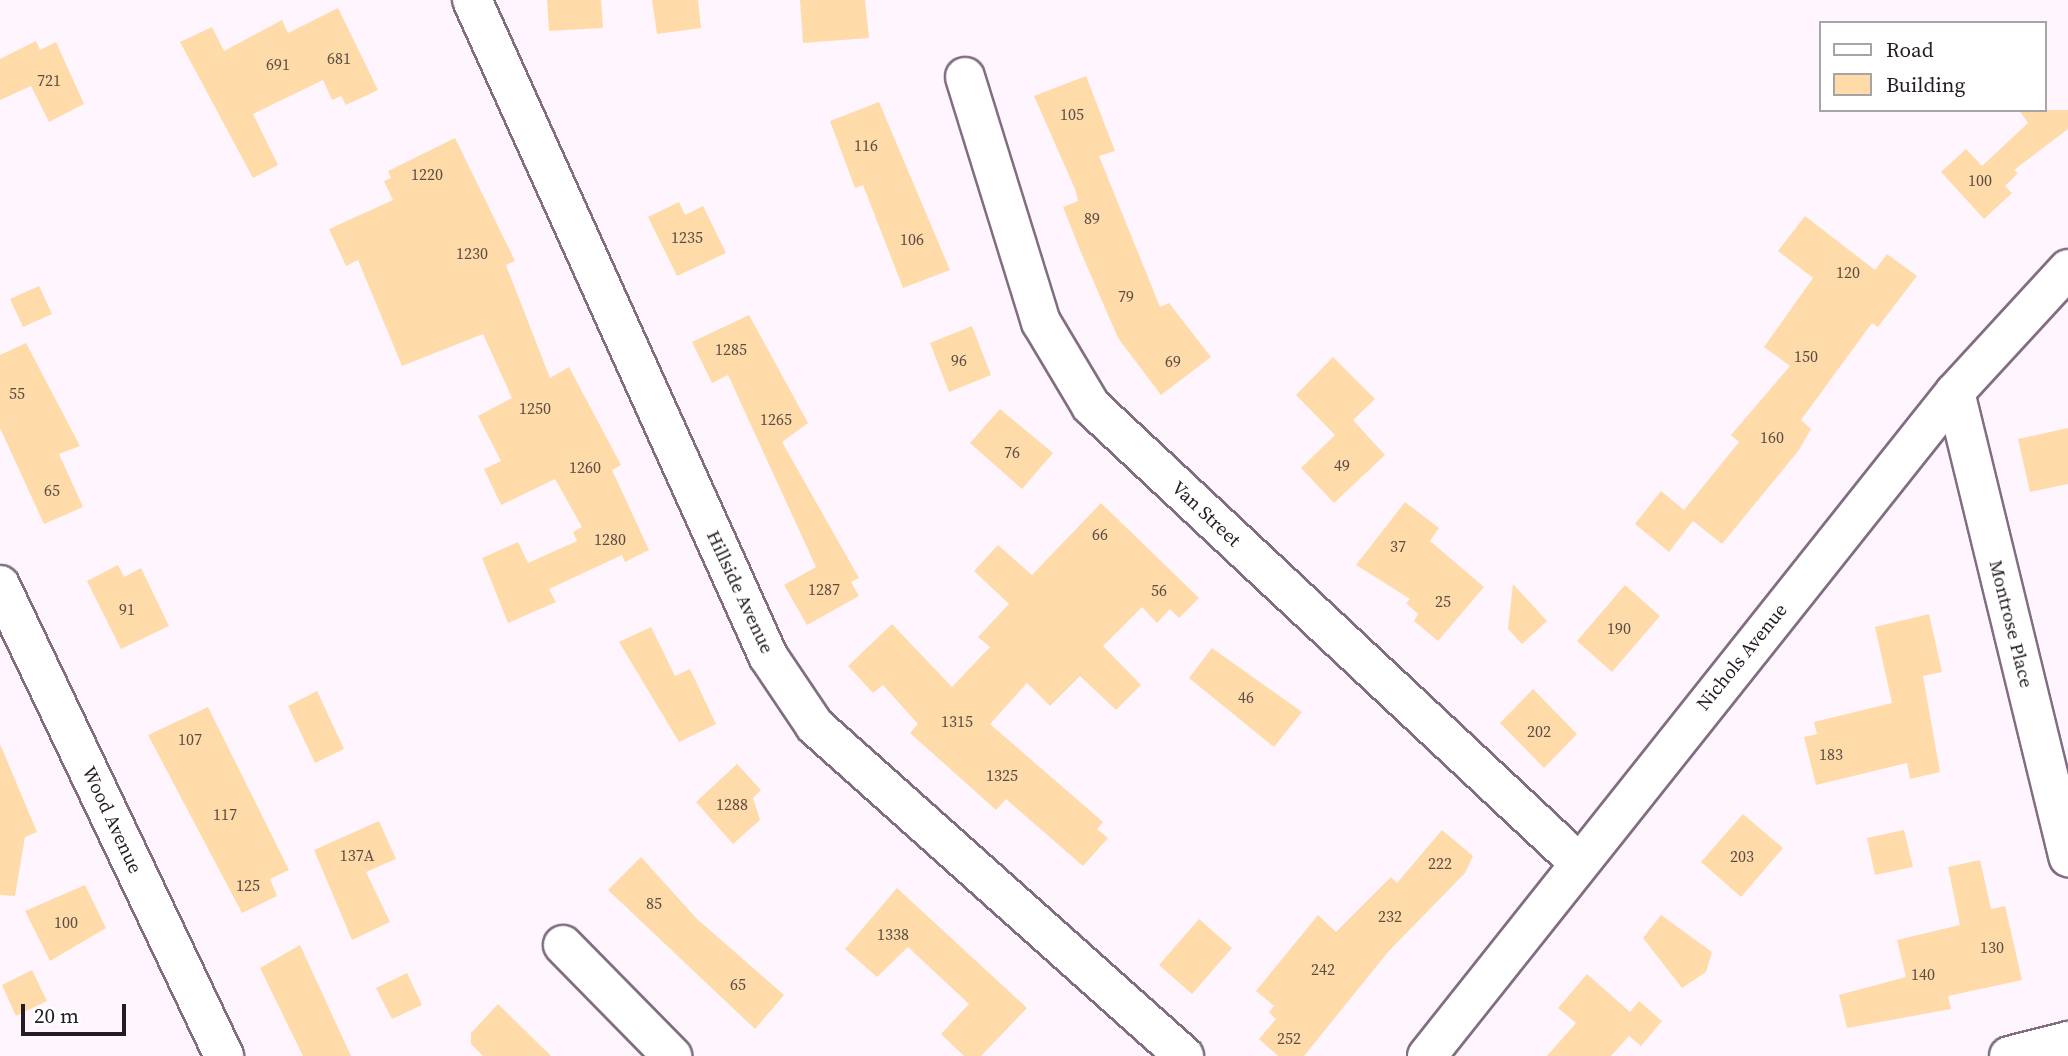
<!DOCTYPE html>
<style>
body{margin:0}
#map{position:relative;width:2068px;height:1056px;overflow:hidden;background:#fef5fe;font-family:"Source Serif 4",serif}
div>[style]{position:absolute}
.building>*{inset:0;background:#ffdba9}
.roads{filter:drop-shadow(2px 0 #826d81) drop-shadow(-2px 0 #826d81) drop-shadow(0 2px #826d81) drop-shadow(0 -2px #826d81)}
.minor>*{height:38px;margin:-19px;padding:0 19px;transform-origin:19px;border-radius:19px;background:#fff}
.major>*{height:38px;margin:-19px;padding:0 19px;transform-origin:19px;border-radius:19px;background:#fff}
span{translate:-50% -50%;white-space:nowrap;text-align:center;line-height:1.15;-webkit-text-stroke:5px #fff;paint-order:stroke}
.number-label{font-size:16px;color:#5b4c45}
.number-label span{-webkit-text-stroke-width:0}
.street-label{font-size:19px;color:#241c24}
.legend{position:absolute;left:1819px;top:21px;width:228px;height:91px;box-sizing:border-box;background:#fff;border:2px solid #a7a4a7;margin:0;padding:9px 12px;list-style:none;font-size:21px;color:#241c24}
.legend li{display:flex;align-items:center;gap:14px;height:35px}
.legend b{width:35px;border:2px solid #a7a4a7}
.scale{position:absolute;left:21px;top:1004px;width:105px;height:32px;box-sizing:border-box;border:4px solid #241c24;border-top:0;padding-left:9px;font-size:21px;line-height:24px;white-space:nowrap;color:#241c24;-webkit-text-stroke:5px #fff;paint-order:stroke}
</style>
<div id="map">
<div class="building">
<i style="clip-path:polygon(547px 0,601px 0,603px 28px,549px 31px)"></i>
<i style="clip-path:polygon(652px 0,698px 0,701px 28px,657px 34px)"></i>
<i style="clip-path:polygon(800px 0,865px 0,869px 38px,803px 43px)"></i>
<i style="clip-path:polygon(338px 8px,378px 90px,346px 105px,341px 96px,332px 100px,323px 80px,253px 114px,278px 165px,253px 178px,180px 42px,212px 27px,224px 51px,282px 20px,288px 33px)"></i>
<i style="clip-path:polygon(36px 41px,40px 50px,56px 42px,84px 104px,49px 122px,31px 86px,0 100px,0 59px)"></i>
<i style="clip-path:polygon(1086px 76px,1115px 151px,1099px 156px,1160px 307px,1169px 303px,1211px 357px,1161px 395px,1118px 338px,1080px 250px,1063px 207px,1078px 201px,1075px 189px,1034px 96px)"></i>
<i style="clip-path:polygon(879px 102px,950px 270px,903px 288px,863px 185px,855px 188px,830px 121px)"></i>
<i style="clip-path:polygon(2019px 110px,2068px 110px,2068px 129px,2014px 170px,2018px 173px,2005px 186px,2012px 193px,1984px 219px,1941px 172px,1966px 149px,1982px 166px,2028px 123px)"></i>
<i style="clip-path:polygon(455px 138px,515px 261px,506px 265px,550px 378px,569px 367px,621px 465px,612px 470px,649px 550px,625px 562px,622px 555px,549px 589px,556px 602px,508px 623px,482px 558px,518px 542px,528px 563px,577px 541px,573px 532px,582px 527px,555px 479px,501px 505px,484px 469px,501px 461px,478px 416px,512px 398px,483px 334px,402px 366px,358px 260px,346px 266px,329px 229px,393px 200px,384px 181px,391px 178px,388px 171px)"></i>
<i style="clip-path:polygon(679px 202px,685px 215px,703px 206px,726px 253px,677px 276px,648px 217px)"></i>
<i style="clip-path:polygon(1805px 216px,1875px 270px,1887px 254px,1917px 276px,1878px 327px,1872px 323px,1801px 420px,1811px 429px,1799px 450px,1722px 544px,1693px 521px,1669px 552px,1635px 524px,1661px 491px,1684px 510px,1739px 442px,1731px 435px,1790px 366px,1764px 347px,1813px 278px,1778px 251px)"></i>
<i style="clip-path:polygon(39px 286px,52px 314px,23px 327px,10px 299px)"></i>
<i style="clip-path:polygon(749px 315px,808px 423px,782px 442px,859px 578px,851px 582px,859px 596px,807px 625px,784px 585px,816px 567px,728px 375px,712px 383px,692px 342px)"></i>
<i style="clip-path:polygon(972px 326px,991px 375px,949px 392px,930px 343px)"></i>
<i style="clip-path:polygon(26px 343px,80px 446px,59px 454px,83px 507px,44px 524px,0 428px,0 355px)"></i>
<i style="clip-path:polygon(1333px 357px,1375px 399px,1353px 420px,1385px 455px,1334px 503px,1301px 468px,1335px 435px,1296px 395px)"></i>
<i style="clip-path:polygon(1000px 409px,1053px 453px,1022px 489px,970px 443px)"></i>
<i style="clip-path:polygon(2068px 428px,2068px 484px,2030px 492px,2018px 439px)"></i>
<i style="clip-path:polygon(1405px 502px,1439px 528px,1430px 541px,1484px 587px,1438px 641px,1414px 621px,1418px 614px,1406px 603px,1410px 599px,1356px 565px)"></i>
<i style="clip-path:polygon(1101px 503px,1199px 598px,1179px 618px,1170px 609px,1157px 623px,1142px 607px,1103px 646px,1141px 685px,1116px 710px,1080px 676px,1050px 706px,1027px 683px,990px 724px,1103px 822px,1097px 829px,1108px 838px,1083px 866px,1006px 799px,996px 810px,910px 733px,918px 724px,883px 685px,873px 693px,848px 666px,892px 624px,952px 687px,990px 647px,978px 637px,1009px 604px,974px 571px,998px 545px,1032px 575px)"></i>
<i style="clip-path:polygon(118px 565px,124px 577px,141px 568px,169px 626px,121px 649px,87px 581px)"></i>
<i style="clip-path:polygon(1513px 584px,1547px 621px,1522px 644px,1508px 629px)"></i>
<i style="clip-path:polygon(1625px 585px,1660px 616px,1612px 672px,1577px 641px)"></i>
<i style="clip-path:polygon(1929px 614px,1942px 672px,1923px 676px,1940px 772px,1910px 779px,1907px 763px,1816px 785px,1804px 737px,1817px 734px,1814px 722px,1892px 703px,1875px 627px)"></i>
<i style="clip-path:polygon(651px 627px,675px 676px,690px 669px,716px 724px,679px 742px,619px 642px)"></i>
<i style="clip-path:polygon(1212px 648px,1302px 712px,1274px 747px,1189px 678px)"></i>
<i style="clip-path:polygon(1533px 689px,1577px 734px,1544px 768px,1500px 723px)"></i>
<i style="clip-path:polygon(317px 691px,344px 749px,315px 763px,288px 706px)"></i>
<i style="clip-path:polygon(208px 707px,289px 870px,270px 879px,277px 896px,242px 913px,148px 735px)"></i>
<i style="clip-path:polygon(0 744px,37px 832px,25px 837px,15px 896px,0 895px)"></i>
<i style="clip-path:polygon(737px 764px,761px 790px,753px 798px,760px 820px,733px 844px,696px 802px)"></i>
<i style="clip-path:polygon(1743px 814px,1783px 848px,1741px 897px,1701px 862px)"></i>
<i style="clip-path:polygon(379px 821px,396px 859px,366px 872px,390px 922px,352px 940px,314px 850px)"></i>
<i style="clip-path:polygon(1442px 830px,1473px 856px,1465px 873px,1388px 952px,1304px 1056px,1278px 1056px,1259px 1039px,1276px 1019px,1269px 1012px,1274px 1006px,1256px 991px,1318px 915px,1336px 932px,1391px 877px,1397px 883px)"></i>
<i style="clip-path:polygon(1904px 830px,1913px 867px,1875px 875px,1867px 838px)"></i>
<i style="clip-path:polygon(641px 857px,697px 919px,784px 995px,755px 1029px,608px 890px)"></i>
<i style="clip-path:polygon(1980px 860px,1991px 909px,2005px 906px,2022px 980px,1948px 996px,1951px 1009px,1847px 1028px,1839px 995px,1906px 977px,1897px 940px,1960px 925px,1948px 867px)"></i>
<i style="clip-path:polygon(85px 885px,106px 928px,50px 961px,25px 911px)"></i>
<i style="clip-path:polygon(897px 888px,1027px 1008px,981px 1056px,964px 1056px,941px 1034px,969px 1004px,908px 947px,877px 977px,845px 949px)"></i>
<i style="clip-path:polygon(1661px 915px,1712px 952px,1706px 972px,1682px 988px,1643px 938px)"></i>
<i style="clip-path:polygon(1199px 919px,1232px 948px,1192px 994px,1159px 965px)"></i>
<i style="clip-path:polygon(300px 945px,351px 1056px,303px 1056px,260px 968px)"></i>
<i style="clip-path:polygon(32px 970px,47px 1001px,16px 1016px,2px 985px)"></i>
<i style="clip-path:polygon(407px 973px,422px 1005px,392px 1019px,376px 988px)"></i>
<i style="clip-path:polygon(1587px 974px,1630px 1012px,1639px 1001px,1662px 1021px,1641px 1046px,1629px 1036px,1611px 1056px,1547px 1056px,1576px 1023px,1558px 1008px)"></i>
<i style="clip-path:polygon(498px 1004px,551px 1056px,483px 1056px,471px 1044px,471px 1033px)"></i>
</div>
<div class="roads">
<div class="minor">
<i style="left:472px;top:0;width:720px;rotate:65.71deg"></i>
<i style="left:768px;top:656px;width:84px;rotate:56.1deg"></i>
<i style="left:815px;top:726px;width:495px;rotate:41.8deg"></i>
<i style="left:965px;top:77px;width:257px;rotate:72.8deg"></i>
<i style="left:1041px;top:322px;width:98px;rotate:59.2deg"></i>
<i style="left:1091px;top:406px;width:669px;rotate:43.12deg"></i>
<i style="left:1955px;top:392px;width:479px;rotate:76.3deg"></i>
<i style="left:0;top:585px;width:522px;rotate:64.56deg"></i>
<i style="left:563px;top:945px;width:156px;rotate:45.5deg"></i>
<i style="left:2009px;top:1056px;width:61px;rotate:-14.3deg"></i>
</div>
<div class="major">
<i style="left:1427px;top:1056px;width:848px;rotate:-51.51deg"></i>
<i style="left:1955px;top:392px;width:167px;rotate:-47.4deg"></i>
</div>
</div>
<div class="number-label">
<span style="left:339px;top:58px">681</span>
<span style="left:278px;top:64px">691</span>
<span style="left:49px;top:80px">721</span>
<span style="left:1072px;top:114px">105</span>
<span style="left:866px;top:145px">116</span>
<span style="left:427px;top:174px">1220</span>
<span style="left:1980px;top:180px">100</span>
<span style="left:1092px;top:218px">89</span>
<span style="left:687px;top:237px">1235</span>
<span style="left:912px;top:239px">106</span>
<span style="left:472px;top:253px">1230</span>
<span style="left:1848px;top:272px">120</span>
<span style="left:1126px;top:296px">79</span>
<span style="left:731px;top:349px">1285</span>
<span style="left:1806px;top:356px">150</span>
<span style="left:959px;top:360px">96</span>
<span style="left:1173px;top:361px">69</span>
<span style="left:17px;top:393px">55</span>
<span style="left:535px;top:408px">1250</span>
<span style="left:776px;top:419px">1265</span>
<span style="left:1772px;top:437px">160</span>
<span style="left:1012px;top:452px">76</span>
<span style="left:1342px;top:465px">49</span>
<span style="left:585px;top:467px">1260</span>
<span style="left:52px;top:490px">65</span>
<span style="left:1100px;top:534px">66</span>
<span style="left:610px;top:539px">1280</span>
<span style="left:1398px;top:546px">37</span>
<span style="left:824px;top:589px">1287</span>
<span style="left:1159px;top:590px">56</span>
<span style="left:1443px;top:601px">25</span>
<span style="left:127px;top:609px">91</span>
<span style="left:1619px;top:628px">190</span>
<span style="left:1246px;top:697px">46</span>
<span style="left:957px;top:721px">1315</span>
<span style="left:1539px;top:731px">202</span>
<span style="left:190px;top:739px">107</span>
<span style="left:1831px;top:754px">183</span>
<span style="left:1002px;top:775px">1325</span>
<span style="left:732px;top:804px">1288</span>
<span style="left:225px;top:814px">117</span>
<span style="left:357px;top:855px">137A</span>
<span style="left:1742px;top:856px">203</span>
<span style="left:1440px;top:863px">222</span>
<span style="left:248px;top:885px">125</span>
<span style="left:654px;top:903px">85</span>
<span style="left:1390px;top:916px">232</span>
<span style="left:66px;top:922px">100</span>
<span style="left:893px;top:934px">1338</span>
<span style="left:1992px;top:947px">130</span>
<span style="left:1323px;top:969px">242</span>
<span style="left:1923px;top:974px">140</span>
<span style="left:738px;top:984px">65</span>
<span style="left:1289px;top:1038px">252</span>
</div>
<div class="street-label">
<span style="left:1206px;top:514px;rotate:43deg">Van Street</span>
<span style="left:740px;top:592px;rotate:65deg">Hillside Avenue</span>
<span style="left:2011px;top:624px;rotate:76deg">Montrose Place</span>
<span style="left:1742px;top:657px;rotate:-51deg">Nichols Avenue</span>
<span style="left:112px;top:820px;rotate:65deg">Wood Avenue</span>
</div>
<ul class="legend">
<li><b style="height:9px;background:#fff"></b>Road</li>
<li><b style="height:19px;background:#ffdba9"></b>Building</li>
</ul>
<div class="scale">20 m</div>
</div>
